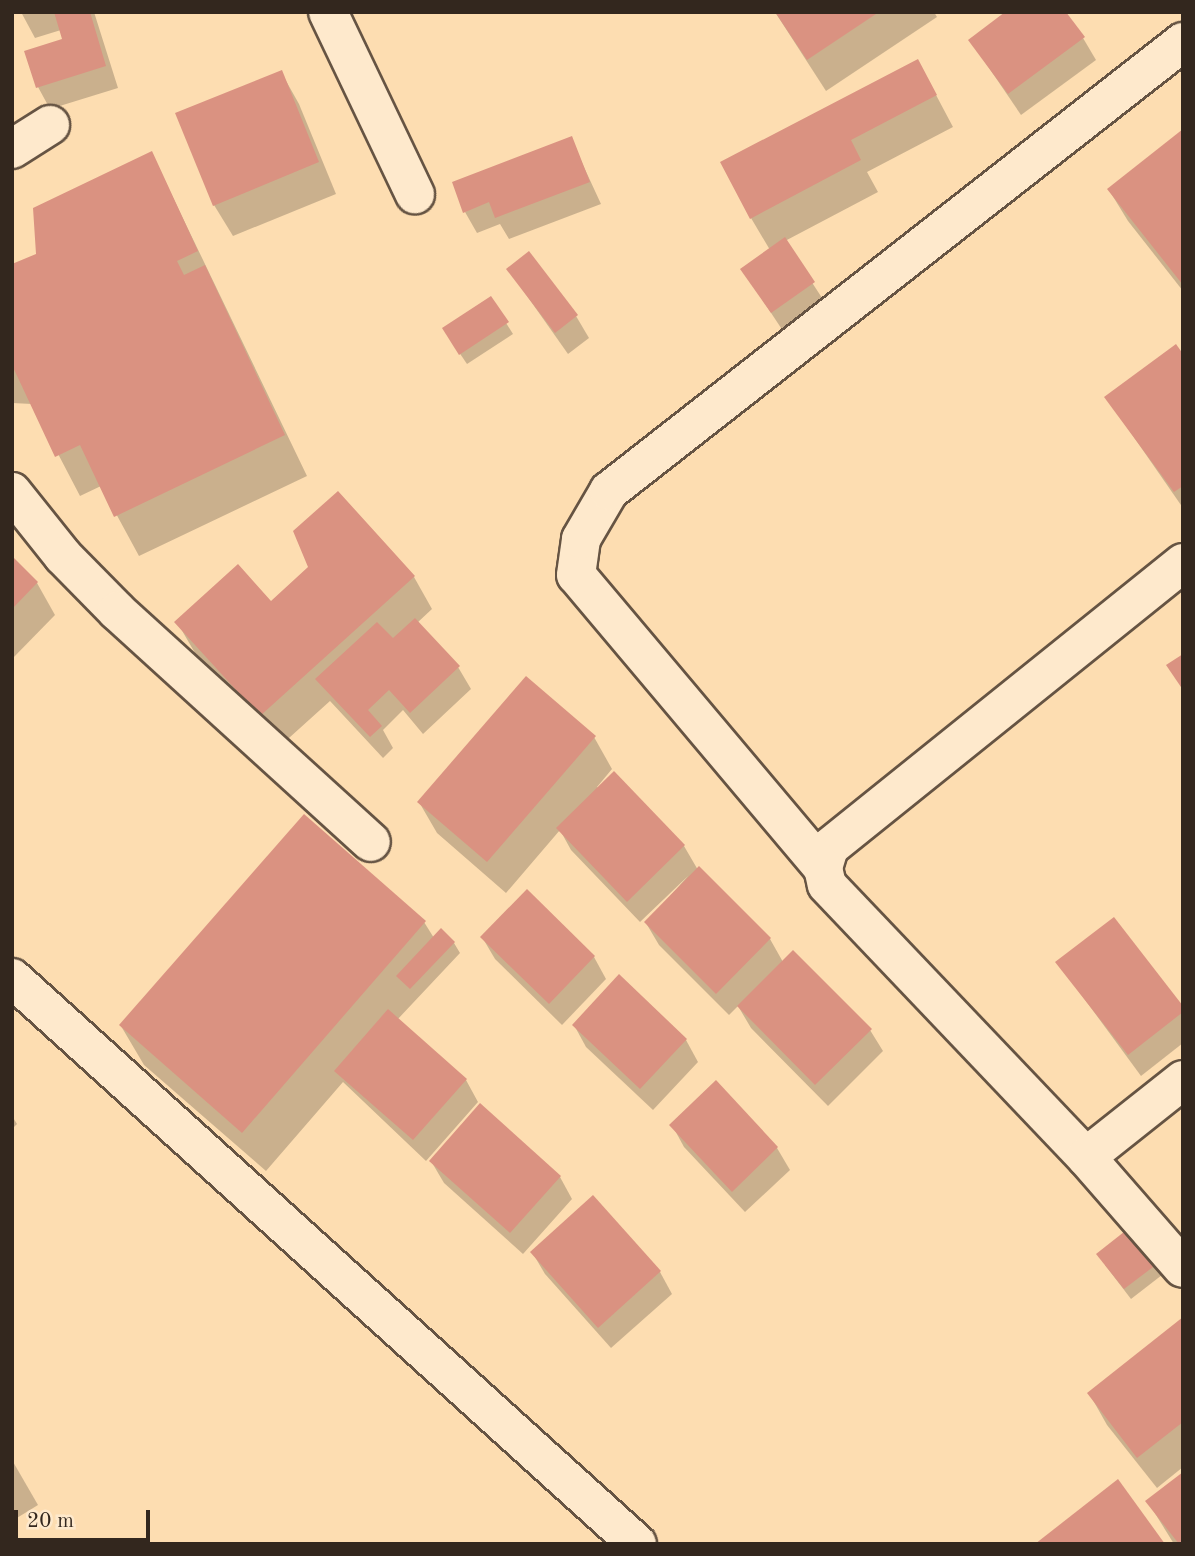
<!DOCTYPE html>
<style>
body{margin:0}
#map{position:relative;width:1195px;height:1556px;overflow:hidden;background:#fdddb1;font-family:"Old Standard TT",serif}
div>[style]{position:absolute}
.shadow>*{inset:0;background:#0003}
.building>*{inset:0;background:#da9281}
.roads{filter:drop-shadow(2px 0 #665443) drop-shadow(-2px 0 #665443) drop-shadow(0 2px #665443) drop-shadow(0 -2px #665443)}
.minor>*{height:38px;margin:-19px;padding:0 19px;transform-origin:19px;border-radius:19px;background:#fee9cc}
span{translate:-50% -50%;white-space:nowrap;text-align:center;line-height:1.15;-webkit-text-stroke:5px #fee9cc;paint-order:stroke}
.frame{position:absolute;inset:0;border:14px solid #33271e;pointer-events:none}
.scale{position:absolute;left:14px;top:1510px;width:136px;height:32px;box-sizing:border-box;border:4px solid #33271e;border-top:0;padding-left:9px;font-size:21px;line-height:24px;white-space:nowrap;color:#33271e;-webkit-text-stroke:5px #fee9cc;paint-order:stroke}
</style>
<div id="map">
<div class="shadow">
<i style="clip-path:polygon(21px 12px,94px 12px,118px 88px,50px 109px,38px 87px,64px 40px,61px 30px,35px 38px)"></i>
<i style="clip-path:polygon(775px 12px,934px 12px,937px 17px,826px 91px)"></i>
<i style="clip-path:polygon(1083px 38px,1096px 60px,1021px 115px,970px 40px)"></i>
<i style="clip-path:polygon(918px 61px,953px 127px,867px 172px,878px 192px,785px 241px,826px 304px,785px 334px,742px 269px,770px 250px,751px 218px)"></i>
<i style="clip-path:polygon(281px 72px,299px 104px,336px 194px,233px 236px,214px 205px)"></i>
<i style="clip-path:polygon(1183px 132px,1183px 291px,1128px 221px,1109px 190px)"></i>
<i style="clip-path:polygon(571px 139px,601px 204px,509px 239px,500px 224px,477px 233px,465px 212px)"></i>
<i style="clip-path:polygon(152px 154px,307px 476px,139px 556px,101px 486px,80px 496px,32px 404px,12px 403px,12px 266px,38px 255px)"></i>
<i style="clip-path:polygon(508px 269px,576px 316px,589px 338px,568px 354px)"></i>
<i style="clip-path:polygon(491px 299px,513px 334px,467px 364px,450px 339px)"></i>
<i style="clip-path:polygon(1183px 357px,1183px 508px,1106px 397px)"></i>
<i style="clip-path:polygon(338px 493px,414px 577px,432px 609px,417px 623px,458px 667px,471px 689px,423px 734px,403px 710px,383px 730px,393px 748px,383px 758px,330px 701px,279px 747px,195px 653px,177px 622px,271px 604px,311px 568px)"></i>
<i style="clip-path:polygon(12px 559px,37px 583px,55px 615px,12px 659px)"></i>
<i style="clip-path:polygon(594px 737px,612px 769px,597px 787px,684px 846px,698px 870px,770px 939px,783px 962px,870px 1030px,883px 1051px,828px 1106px,751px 1028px,738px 1006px,729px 1015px,659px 945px,646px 923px,688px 876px,640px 922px,571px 850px,560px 830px,506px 893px,437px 833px,419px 802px)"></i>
<i style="clip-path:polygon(424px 922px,434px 938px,454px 943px,460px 953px,397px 1020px,466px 1080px,478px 1102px,426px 1161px,343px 1082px,266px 1171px,144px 1065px,121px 1026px)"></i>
<i style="clip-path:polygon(482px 937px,594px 957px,606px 979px,562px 1025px,495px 959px)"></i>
<i style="clip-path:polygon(1058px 963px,1183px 1009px,1183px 1043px,1141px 1076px)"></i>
<i style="clip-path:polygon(574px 1025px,686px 1040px,698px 1062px,653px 1110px,586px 1047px)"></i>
<i style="clip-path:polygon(716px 1083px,777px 1148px,790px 1170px,745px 1212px,684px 1147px,672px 1125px)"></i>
<i style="clip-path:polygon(12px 1116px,17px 1124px,12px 1129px)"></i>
<i style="clip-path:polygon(431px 1161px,560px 1177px,572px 1199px,523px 1254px,444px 1183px)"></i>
<i style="clip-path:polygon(532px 1252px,660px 1272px,672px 1294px,611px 1348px,545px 1274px)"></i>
<i style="clip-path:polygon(1105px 1265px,1155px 1265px,1162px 1275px,1131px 1299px)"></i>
<i style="clip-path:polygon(1183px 1319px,1183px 1467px,1157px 1488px,1107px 1425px,1089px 1393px)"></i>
<i style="clip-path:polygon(12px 1460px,38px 1505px,12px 1521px)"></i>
<i style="clip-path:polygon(1148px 1502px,1183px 1544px,1174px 1544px)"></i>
</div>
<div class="building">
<i style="clip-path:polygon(54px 12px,90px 12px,106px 66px,36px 88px,24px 51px,62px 39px)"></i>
<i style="clip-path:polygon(775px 12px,879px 12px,807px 60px)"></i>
<i style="clip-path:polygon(1005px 12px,1066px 12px,1085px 37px,1008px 94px,968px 40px)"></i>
<i style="clip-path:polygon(918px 59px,937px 95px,851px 140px,861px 160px,750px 219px,720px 162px)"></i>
<i style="clip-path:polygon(282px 70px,319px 162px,213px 206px,175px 113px)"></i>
<i style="clip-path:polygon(1183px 129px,1183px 285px,1107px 189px)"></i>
<i style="clip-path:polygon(572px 136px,590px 182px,495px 218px,489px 202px,463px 213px,452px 182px)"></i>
<i style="clip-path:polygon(152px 151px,198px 251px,177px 261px,184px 275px,205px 265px,285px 435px,114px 517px,80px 445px,55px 457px,12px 365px,12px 264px,36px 254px,33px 208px)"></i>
<i style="clip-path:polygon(785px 237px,815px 282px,771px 313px,740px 269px)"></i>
<i style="clip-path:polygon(529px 251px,578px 315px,555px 333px,506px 269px)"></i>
<i style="clip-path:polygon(491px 296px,509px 322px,459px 355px,442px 328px)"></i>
<i style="clip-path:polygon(1176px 344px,1183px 354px,1183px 486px,1174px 492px,1104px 397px)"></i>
<i style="clip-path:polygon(338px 491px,415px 576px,260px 716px,174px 622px,238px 564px,271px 601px,308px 567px,293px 531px)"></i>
<i style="clip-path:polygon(12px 556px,38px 582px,12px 609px)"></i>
<i style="clip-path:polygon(415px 618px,460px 666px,410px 713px,389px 690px,368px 710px,382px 726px,370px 737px,315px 679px,377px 622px,393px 638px)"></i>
<i style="clip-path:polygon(1183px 654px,1183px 690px,1166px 665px)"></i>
<i style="clip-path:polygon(526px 676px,596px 736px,487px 862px,417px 802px)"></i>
<i style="clip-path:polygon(614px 771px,685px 845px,627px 902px,556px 828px)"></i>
<i style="clip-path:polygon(304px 814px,426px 921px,242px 1133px,119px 1025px)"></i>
<i style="clip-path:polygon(699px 866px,771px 938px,716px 994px,644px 922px)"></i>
<i style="clip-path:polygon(527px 889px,595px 956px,549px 1004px,480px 937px)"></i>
<i style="clip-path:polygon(1114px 917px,1183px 1006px,1183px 1012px,1128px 1055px,1055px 962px)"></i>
<i style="clip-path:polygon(441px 928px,455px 942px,410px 989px,396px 976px)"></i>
<i style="clip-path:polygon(793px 950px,872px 1029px,815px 1085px,737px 1006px)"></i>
<i style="clip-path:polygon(619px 974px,687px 1039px,640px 1089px,572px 1025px)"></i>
<i style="clip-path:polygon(388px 1009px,467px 1079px,413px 1140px,334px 1071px)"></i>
<i style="clip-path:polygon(716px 1080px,778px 1147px,732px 1192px,669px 1125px)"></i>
<i style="clip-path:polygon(480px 1103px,561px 1176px,510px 1233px,429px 1161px)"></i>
<i style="clip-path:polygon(593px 1195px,661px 1271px,598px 1328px,530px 1252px)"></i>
<i style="clip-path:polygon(1129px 1228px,1157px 1264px,1124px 1289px,1096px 1254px)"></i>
<i style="clip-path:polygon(1183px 1317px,1183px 1422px,1137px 1458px,1087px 1393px)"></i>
<i style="clip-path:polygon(1183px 1472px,1183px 1544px,1179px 1544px,1145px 1501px)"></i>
<i style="clip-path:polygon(1118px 1479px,1165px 1544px,1035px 1544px)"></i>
</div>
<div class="roads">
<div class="minor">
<i style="left:328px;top:12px;width:202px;rotate:64.5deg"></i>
<i style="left:12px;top:149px;width:45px;rotate:-32.3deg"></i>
<i style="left:12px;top:492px;width:82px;rotate:51.4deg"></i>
<i style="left:63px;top:556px;width:77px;rotate:45.5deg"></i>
<i style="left:117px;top:611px;width:343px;rotate:42.3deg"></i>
<i style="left:1183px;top:563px;width:454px;rotate:141.2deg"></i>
<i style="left:829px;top:848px;width:21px;rotate:107deg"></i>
<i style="left:823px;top:868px;width:17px;rotate:77deg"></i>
<i style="left:827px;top:885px;width:376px;rotate:46.4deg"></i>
<i style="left:1086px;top:1157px;width:147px;rotate:48.9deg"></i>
<i style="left:823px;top:868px;width:383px;rotate:-130.1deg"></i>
<i style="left:576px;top:575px;width:36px;rotate:-82deg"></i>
<i style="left:581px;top:539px;width:56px;rotate:-59.7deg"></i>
<i style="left:609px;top:491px;width:729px;rotate:-38.03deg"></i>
<i style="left:12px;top:978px;width:843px;rotate:42.16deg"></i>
<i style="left:1086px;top:1157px;width:124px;rotate:-38.4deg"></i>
</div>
</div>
<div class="frame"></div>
<div class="scale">20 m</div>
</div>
